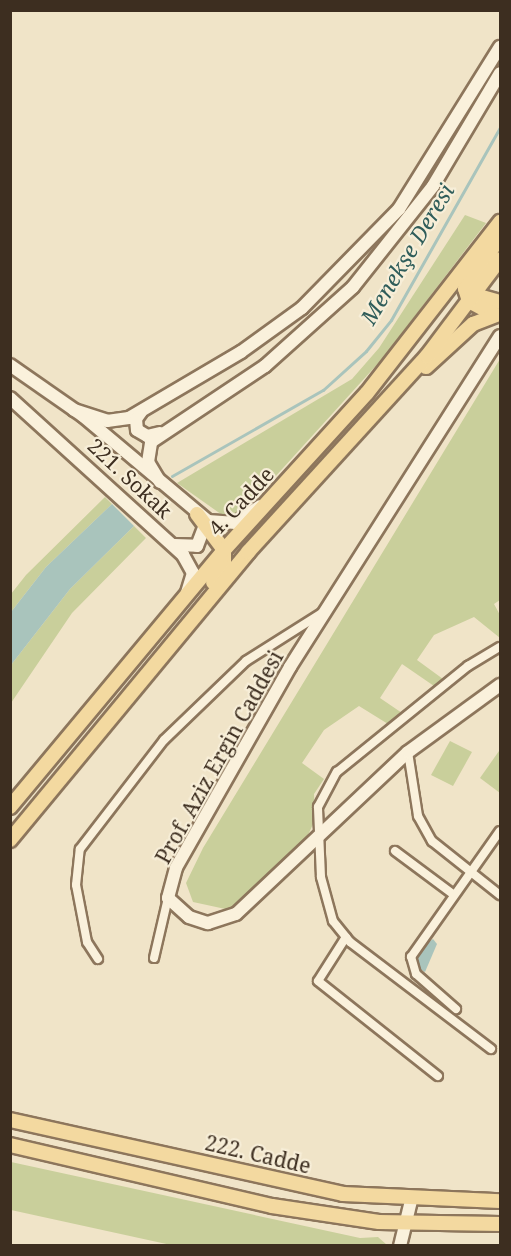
<!DOCTYPE html>
<meta charset="utf-8">
<style>
body{margin:0}
#map{position:relative;width:511px;height:1256px;overflow:hidden;background:#f0e4c8;font-family:"Noto Serif",serif}
div>[style]{position:absolute}
.green>*{inset:0;background:#c9cf9b}
.water>*{inset:0;background:#a9c4bc}
.stream>*{height:3px;margin:-1.5px;padding:0 1.5px;transform-origin:1.5px;border-radius:1.5px;background:#a9c4bc}
.roads{filter:drop-shadow(2px 0 #8d765c) drop-shadow(-2px 0 #8d765c) drop-shadow(0 2px #8d765c) drop-shadow(0 -2px #8d765c)}
.street>*{height:8px;margin:-4px;padding:0 4px;transform-origin:4px;border-radius:4px;background:#faf1dc}
.secondary>*{height:12px;margin:-6px;padding:0 6px;transform-origin:6px;border-radius:6px;background:#faf1dc}
.primary>*{height:14px;margin:-7px;padding:0 7px;transform-origin:7px;border-radius:7px;background:#f3d9a0}
span{translate:-50% -50%;white-space:nowrap;text-align:center;line-height:1.15;-webkit-text-stroke:4.5px #f7eed8;paint-order:stroke}
.street-label{font-size:21px;color:#3d2e20}
.water-label{font-size:22px;color:#2f5d5a;font-style:italic}
.frame{position:absolute;inset:0;border:12px solid #3d2e20;pointer-events:none}
</style>
<div id="map">
<div class="green">
<i style="clip-path:polygon(465px 215px,486px 223px,382px 359px,244px 511px,225px 517px,177px 483px,352px 379px,379px 348px)"></i>
<i style="clip-path:polygon(500px 359px,500px 600px,494px 604px,500px 615px,500px 638px,474px 617px,434px 635px,417px 660px,443px 679px,434px 686px,402px 664px,380px 698px,402px 713px,388px 724px,359px 706px,324px 730px,302px 763px,324px 779px,314px 794px,315px 820px,307px 837px,230px 910px,193px 902px,186px 883px,203px 848px)"></i>
<i style="clip-path:polygon(105px 497px,112px 504px,46px 567px,11px 612px,11px 594px,26px 575px)"></i>
<i style="clip-path:polygon(134px 526px,146px 538px,72px 613px,11px 703px,11px 665px,70px 589px)"></i>
<i style="clip-path:polygon(450px 741px,472px 752px,453px 786px,431px 775px)"></i>
<i style="clip-path:polygon(499px 751px,500px 752px,500px 793px,480px 778px)"></i>
<i style="clip-path:polygon(11px 1162px,360px 1238px,378px 1237px,387px 1245px,171px 1245px,11px 1210px)"></i>
</div>
<div class="water">
<i style="clip-path:polygon(112px 504px,134px 526px,70px 589px,11px 665px,11px 612px,46px 567px)"></i>
<i style="clip-path:polygon(433px 939px,437px 944px,425px 972px,418px 968px,417px 951px)"></i>
</div>
<div class="stream">
<i style="left:172px;top:476px;width:174px;rotate:-29.7deg"></i>
<i style="left:323px;top:390px;width:58px;rotate:-42.2deg"></i>
<i style="left:366px;top:351px;width:40px;rotate:-51deg"></i>
<i style="left:391px;top:320px;width:222px;rotate:-60.5deg"></i>
</div>
<div class="roads">
<div class="street">
<i style="left:408px;top:752px;width:65px;rotate:81.1deg"></i>
<i style="left:418px;top:816px;width:29px;rotate:61deg"></i>
<i style="left:432px;top:841px;width:87px;rotate:38.5deg"></i>
<i style="left:395px;top:851px;width:72px;rotate:36.6deg"></i>
<i style="left:346px;top:937px;width:52px;rotate:122.5deg"></i>
<i style="left:318px;top:981px;width:153px;rotate:38.4deg"></i>
<i style="left:154px;top:958px;width:62px;rotate:-76.9deg"></i>
<i style="left:98px;top:959px;width:20px;rotate:-123deg"></i>
<i style="left:87px;top:942px;width:58px;rotate:-100.9deg"></i>
<i style="left:76px;top:885px;width:36px;rotate:-84deg"></i>
<i style="left:80px;top:849px;width:138px;rotate:-52.4deg"></i>
<i style="left:164px;top:740px;width:114px;rotate:-43.9deg"></i>
<i style="left:246px;top:661px;width:90px;rotate:-32.3deg"></i>
<i style="left:456px;top:1009px;width:53px;rotate:-138.8deg"></i>
<i style="left:416px;top:974px;width:18px;rotate:-106deg"></i>
<i style="left:411px;top:957px;width:154px;rotate:-54.8deg"></i>
<i style="left:491px;top:1049px;width:177px;rotate:-142.8deg"></i>
<i style="left:350px;top:942px;width:27px;rotate:-129deg"></i>
<i style="left:333px;top:921px;width:46px;rotate:-105.3deg"></i>
<i style="left:321px;top:877px;width:70px;rotate:-92.5deg"></i>
<i style="left:318px;top:807px;width:40px;rotate:-62deg"></i>
<i style="left:337px;top:772px;width:169px;rotate:-39deg"></i>
<i style="left:468px;top:666px;width:37px;rotate:-31deg"></i>
</div>
<div class="secondary">
<i style="left:500px;top:336px;width:392px;rotate:122.4deg"></i>
<i style="left:290px;top:667px;width:231px;rotate:119.6deg"></i>
<i style="left:176px;top:868px;width:31px;rotate:105deg"></i>
<i style="left:168px;top:898px;width:28px;rotate:42deg"></i>
<i style="left:189px;top:917px;width:20px;rotate:18deg"></i>
<i style="left:208px;top:923px;width:29px;rotate:-18deg"></i>
<i style="left:236px;top:914px;width:236px;rotate:-43.3deg"></i>
<i style="left:408px;top:752px;width:114px;rotate:-36.1deg"></i>
<i style="left:10px;top:365px;width:89px;rotate:34.9deg"></i>
<i style="left:83px;top:416px;width:163px;rotate:40deg"></i>
<i style="left:208px;top:521px;width:28px;rotate:4deg"></i>
<i style="left:236px;top:523px;width:29px;rotate:-35deg"></i>
<i style="left:10px;top:398px;width:234px;rotate:42.2deg"></i>
<i style="left:183px;top:555px;width:21px;rotate:61deg"></i>
<i style="left:193px;top:573px;width:21px;rotate:107deg"></i>
<i style="left:74px;top:410px;width:35px;rotate:18deg"></i>
<i style="left:107px;top:421px;width:22px;rotate:-8deg"></i>
<i style="left:129px;top:418px;width:130px;rotate:-30.5deg"></i>
<i style="left:241px;top:352px;width:75px;rotate:-35.8deg"></i>
<i style="left:302px;top:308px;width:139px;rotate:-45.6deg"></i>
<i style="left:399px;top:209px;width:191px;rotate:-58.1deg"></i>
<i style="left:141px;top:412px;width:9px;rotate:126deg"></i>
<i style="left:136px;top:419px;width:11px;rotate:85deg"></i>
<i style="left:137px;top:430px;width:12px;rotate:31deg"></i>
<i style="left:147px;top:436px;width:13px;rotate:-13deg"></i>
<i style="left:160px;top:482px;width:23px;rotate:-121deg"></i>
<i style="left:148px;top:462px;width:20px;rotate:-81deg"></i>
<i style="left:151px;top:442px;width:137px;rotate:-33.7deg"></i>
<i style="left:265px;top:366px;width:118px;rotate:-41.9deg"></i>
<i style="left:353px;top:287px;width:129px;rotate:-51.6deg"></i>
<i style="left:433px;top:186px;width:131px;rotate:-59.3deg"></i>
<i style="left:174px;top:545px;width:23px;rotate:2deg"></i>
<i style="left:197px;top:546px;width:22px;rotate:-69deg"></i>
<i style="left:400px;top:1246px;width:46px;rotate:-76.3deg"></i>
</div>
<div class="primary">
<i style="left:468px;top:293px;width:33px;rotate:16deg"></i>
<i style="left:495px;top:315px;width:30px;rotate:-152deg"></i>
<i style="left:469px;top:301px;width:13px;rotate:-108deg"></i>
<i style="left:465px;top:289px;width:63px;rotate:-56.1deg"></i>
<i style="left:426px;top:367px;width:64px;rotate:-42.5deg"></i>
<i style="left:473px;top:324px;width:25px;rotate:-21deg"></i>
<i style="left:197px;top:514px;width:45px;rotate:53.1deg"></i>
<i style="left:224px;top:550px;width:17px;rotate:90deg"></i>
<i style="left:224px;top:567px;width:19px;rotate:125deg"></i>
<i style="left:10px;top:807px;width:334px;rotate:-50.2deg"></i>
<i style="left:224px;top:550px;width:212px;rotate:-47.7deg"></i>
<i style="left:367px;top:393px;width:217px;rotate:-52.1deg"></i>
<i style="left:10px;top:840px;width:374px;rotate:-50.4deg"></i>
<i style="left:248px;top:552px;width:265px;rotate:-47.6deg"></i>
<i style="left:427px;top:356px;width:121px;rotate:-53deg"></i>
<i style="left:10px;top:1120px;width:341px;rotate:12.5deg"></i>
<i style="left:343px;top:1194px;width:157px;rotate:2.6deg"></i>
<i style="left:10px;top:1145px;width:269px;rotate:13.1deg"></i>
<i style="left:272px;top:1206px;width:108px;rotate:8.5deg"></i>
<i style="left:379px;top:1222px;width:121px;rotate:0.9deg"></i>
</div>
</div>
<div class="street-label">
<span style="left:130px;top:478px;rotate:43deg">221. Sokak</span>
<span style="left:241px;top:501px;rotate:-47deg">4. Cadde</span>
<span style="left:219px;top:757px;rotate:-61deg">Prof. Aziz Ergin Caddesi</span>
<span style="left:258px;top:1154px;rotate:13deg">222. Cadde</span>
</div>
<div class="water-label">
<span style="left:407px;top:254px;rotate:-59deg">Menekşe Deresi</span>
</div>
<div class="frame"></div>
</div>
